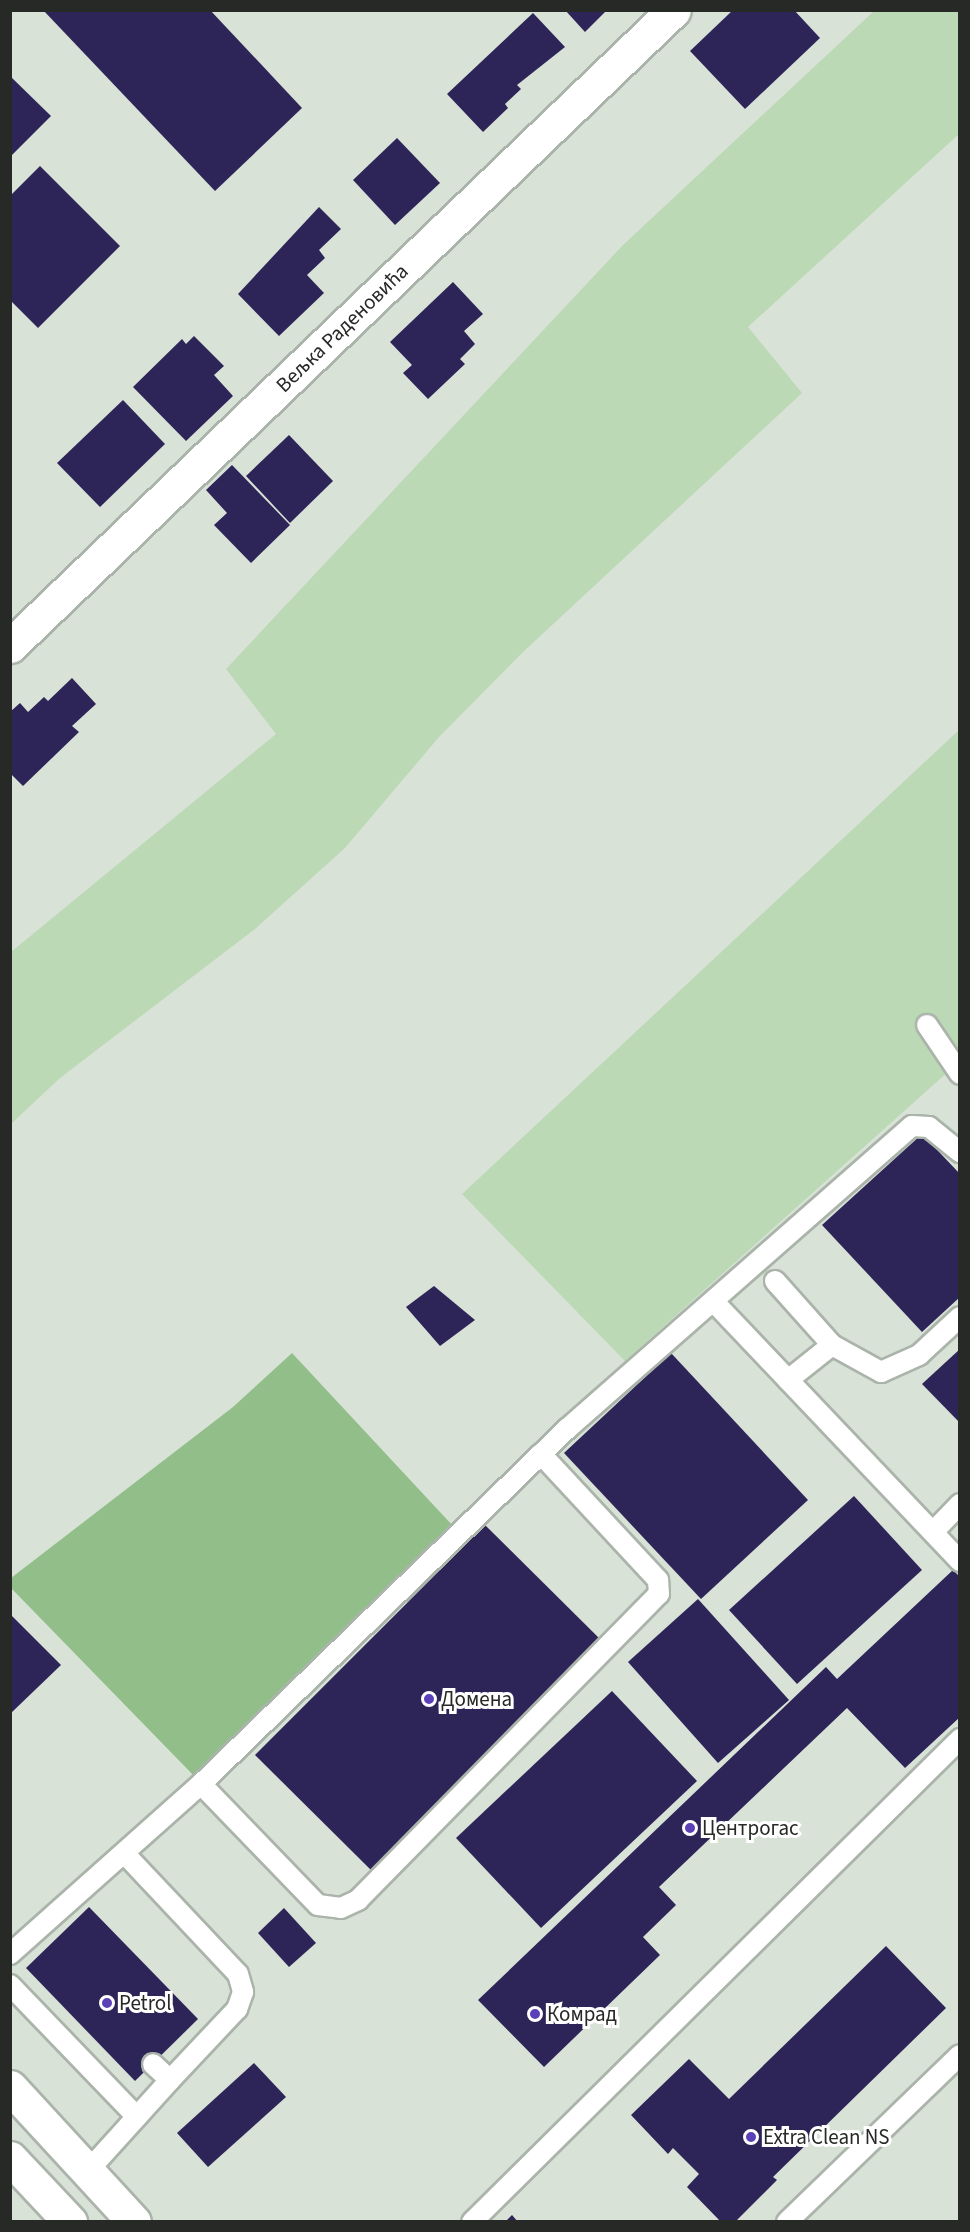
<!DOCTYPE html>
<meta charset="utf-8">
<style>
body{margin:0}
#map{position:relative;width:970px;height:2232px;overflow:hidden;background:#d9e2d7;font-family:"Source Sans 3",sans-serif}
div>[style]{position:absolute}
.green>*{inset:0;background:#bcd9b6}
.forest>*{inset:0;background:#92bf89}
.building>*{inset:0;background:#2d2458}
.roads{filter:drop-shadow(2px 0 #abb4aa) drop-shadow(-2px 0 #abb4aa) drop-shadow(0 2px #abb4aa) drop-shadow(0 -2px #abb4aa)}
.service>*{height:20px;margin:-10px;padding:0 10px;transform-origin:10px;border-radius:10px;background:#fff}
.minor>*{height:33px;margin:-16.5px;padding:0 16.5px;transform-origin:16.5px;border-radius:16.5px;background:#fff}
.secondary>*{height:33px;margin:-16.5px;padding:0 16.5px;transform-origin:16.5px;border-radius:16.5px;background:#fff}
.dots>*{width:16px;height:16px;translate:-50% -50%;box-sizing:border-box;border:3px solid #fff;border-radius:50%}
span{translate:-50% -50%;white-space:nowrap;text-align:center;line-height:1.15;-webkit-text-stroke:6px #fff;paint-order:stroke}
.street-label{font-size:21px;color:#262925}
.poi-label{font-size:21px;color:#262925}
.left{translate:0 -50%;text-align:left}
.frame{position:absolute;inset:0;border:12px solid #262925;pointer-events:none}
</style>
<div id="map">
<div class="green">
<i style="clip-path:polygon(874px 11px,959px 11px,959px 134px,748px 327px,802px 393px,522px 653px,439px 737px,345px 848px,255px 929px,60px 1078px,11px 1124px,11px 952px,276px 734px,226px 669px,623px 245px)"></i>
<i style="clip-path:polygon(959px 730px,959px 1062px,625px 1361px,462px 1194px)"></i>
</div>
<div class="forest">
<i style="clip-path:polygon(292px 1353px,453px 1526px,197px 1779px,11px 1588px,11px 1578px,233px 1407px)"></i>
</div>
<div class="building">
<i style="clip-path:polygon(43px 10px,210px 10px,302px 108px,215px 191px)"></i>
<i style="clip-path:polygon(565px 10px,607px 10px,585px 32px)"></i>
<i style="clip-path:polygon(733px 10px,794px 10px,820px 38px,745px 109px,690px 51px)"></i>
<i style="clip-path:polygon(533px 13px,565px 47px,517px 85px,521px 89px,505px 104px,508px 108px,483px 132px,447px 94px)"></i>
<i style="clip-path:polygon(10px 76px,51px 116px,10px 157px)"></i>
<i style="clip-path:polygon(397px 138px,440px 183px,395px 225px,353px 180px)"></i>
<i style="clip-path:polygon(40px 166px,120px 246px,38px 328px,10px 300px,10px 196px)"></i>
<i style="clip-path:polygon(319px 207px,341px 229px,319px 250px,325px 258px,307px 275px,324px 293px,279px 336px,238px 294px)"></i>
<i style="clip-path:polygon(453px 282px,483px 314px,464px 331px,475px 344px,460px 359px,465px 364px,428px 399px,403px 373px,412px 365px,390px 342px)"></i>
<i style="clip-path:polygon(194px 336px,224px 366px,214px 375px,233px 396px,186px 441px,133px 387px,182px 339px,186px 344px)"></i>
<i style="clip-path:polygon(123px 400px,165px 444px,100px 507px,57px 463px)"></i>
<i style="clip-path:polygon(289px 435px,333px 481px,290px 523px,246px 476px)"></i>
<i style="clip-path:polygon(232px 465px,290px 525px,251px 563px,214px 525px,227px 513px,206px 490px)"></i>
<i style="clip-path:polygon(72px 678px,96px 704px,72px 726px,79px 732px,23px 786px,10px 773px,10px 712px,20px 703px,28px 712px,44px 697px,48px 701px)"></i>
<i style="clip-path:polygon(922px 1134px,960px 1174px,960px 1297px,922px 1332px,822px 1225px)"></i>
<i style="clip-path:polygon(434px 1286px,475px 1320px,440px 1346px,406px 1307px)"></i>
<i style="clip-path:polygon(960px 1349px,960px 1423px,922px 1384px)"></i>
<i style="clip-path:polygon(671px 1353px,808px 1500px,701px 1599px,564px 1453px)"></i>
<i style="clip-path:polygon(854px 1496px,922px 1570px,797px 1684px,729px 1610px)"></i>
<i style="clip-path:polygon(485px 1525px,604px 1643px,374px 1873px,255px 1755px)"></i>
<i style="clip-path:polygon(953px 1570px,960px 1577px,960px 1717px,905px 1768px,847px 1708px,659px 1887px,676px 1905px,643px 1937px,660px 1955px,544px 2067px,478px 2000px,826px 1667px,837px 1679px)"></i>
<i style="clip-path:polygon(698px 1599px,789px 1700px,718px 1763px,628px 1662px)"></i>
<i style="clip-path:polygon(10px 1614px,61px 1665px,10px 1714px)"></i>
<i style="clip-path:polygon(612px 1691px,697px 1781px,541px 1928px,456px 1838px)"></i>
<i style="clip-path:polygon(89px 1907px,198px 2019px,135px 2081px,26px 1968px)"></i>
<i style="clip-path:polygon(284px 1908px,316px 1943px,289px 1967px,258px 1933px)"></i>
<i style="clip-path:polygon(886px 1946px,946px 2008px,773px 2177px,777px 2180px,735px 2222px,721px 2222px,687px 2187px,699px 2174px,673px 2148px,668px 2154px,631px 2115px,689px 2059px,729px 2099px)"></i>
<i style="clip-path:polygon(254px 2063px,286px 2097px,208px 2167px,177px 2133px)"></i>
<i style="clip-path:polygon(512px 2215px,518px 2222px,505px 2222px)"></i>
</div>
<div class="roads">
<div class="service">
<i style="left:927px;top:1025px;width:59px;rotate:56deg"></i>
<i style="left:775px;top:1281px;width:86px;rotate:48.3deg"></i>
<i style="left:715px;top:1303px;width:356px;rotate:46.5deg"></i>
<i style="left:788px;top:1380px;width:56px;rotate:-38.5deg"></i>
<i style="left:832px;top:1345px;width:56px;rotate:28.9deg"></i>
<i style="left:881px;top:1372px;width:42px;rotate:-24.1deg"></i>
<i style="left:919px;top:1355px;width:56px;rotate:-42.8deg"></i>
<i style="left:933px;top:1532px;width:39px;rotate:-46deg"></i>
<i style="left:201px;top:1784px;width:510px;rotate:-44.13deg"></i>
<i style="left:567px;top:1429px;width:459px;rotate:-41.3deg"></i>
<i style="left:912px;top:1126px;width:17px;rotate:3deg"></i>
<i style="left:929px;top:1127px;width:40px;rotate:39deg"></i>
<i style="left:124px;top:1853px;width:166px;rotate:46.7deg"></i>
<i style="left:238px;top:1974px;width:19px;rotate:74deg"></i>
<i style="left:243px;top:1992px;width:18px;rotate:109deg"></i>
<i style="left:237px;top:2009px;width:98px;rotate:133.3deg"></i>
<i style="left:10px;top:1954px;width:256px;rotate:-41.7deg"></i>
<i style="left:201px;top:1784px;width:168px;rotate:46deg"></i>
<i style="left:318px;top:1905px;width:23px;rotate:7deg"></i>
<i style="left:341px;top:1908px;width:19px;rotate:-25deg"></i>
<i style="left:358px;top:1900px;width:429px;rotate:-45.5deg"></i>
<i style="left:659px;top:1594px;width:14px;rotate:-94deg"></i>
<i style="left:658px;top:1580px;width:172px;rotate:-132.9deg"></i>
<i style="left:10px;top:1985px;width:183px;rotate:46.1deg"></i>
<i style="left:87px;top:2172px;width:124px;rotate:-47.9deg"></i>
<i style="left:170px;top:2080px;width:23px;rotate:-137deg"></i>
<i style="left:472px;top:2222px;width:687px;rotate:-44.7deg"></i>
<i style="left:787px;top:2222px;width:240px;rotate:-44deg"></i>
</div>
<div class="minor">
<i style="left:10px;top:646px;width:919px;rotate:-43.77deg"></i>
</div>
<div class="secondary">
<i style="left:10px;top:2087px;width:183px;rotate:47.4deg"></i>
<i style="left:10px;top:2158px;width:88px;rotate:46.8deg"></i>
</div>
</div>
<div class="dots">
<i style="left:429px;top:1699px;background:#5b40b8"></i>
<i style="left:690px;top:1828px;background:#5b40b8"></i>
<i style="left:107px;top:2003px;background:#5b40b8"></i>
<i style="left:535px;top:2014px;background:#5b40b8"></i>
<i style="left:751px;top:2137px;background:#5b40b8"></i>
</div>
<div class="street-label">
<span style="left:342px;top:328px;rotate:-44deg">Вељка Раденовића</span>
</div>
<div class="poi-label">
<span class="left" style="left:441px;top:1699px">Домена</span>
<span class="left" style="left:702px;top:1828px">Центрогас</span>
<span class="left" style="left:119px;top:2003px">Petrol</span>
<span class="left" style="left:547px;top:2014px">Комрад</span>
<span class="left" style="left:763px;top:2137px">Extra Clean NS</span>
</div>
<div class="frame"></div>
</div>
